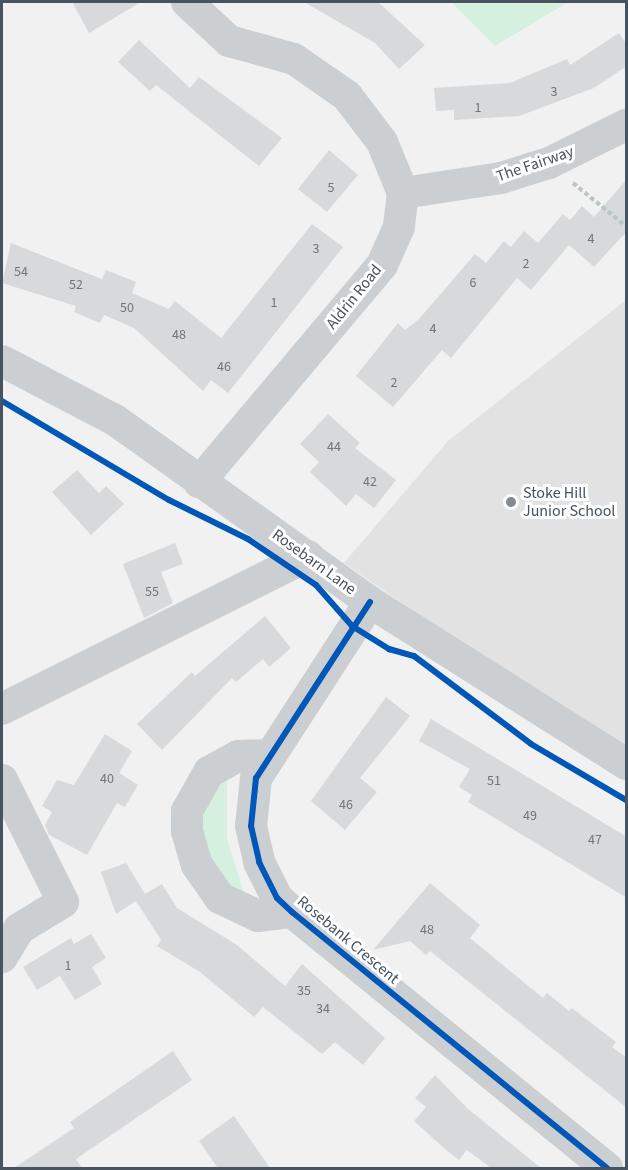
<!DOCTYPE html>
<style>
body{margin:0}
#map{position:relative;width:628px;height:1170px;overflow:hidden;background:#f1f1f1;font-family:"Source Sans 3",sans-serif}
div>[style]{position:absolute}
.education>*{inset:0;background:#e3e2e3}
.green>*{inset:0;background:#d5f0df}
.building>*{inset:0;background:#d8d9da}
.path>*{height:4px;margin-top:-2px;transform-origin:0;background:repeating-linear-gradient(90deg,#bac6c2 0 4.5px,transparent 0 7.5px)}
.minor>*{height:32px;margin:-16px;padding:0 16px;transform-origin:16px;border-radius:16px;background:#cccfd2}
.cycleway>*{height:6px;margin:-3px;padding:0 3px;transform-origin:3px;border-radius:3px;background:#0057b8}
.dots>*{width:16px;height:16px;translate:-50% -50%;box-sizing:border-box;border:3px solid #fff;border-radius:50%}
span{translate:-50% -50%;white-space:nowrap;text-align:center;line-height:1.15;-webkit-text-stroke:6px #fff;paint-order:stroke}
.number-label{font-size:14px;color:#6d767e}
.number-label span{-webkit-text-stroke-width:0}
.street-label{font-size:16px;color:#47535e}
.poi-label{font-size:16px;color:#47535e}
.left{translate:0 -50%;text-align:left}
.frame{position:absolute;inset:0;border:3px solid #47535e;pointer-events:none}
</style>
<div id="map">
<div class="education">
<i style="clip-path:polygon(626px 300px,626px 757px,344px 563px,448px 441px)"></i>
</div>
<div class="green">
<i style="clip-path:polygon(451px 2px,568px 2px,495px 46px)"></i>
<i style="clip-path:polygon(227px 772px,227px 839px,247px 903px,218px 880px,199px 836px,204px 798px)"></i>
</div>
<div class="building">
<i style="clip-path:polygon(72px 2px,141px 2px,89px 33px)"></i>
<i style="clip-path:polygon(304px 2px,378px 2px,425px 45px,399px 69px,375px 43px)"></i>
<i style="clip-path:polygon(619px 33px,627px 45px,627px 66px,594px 88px,519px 116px,454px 120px,454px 110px,436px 111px,434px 88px,510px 83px,567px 59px,570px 65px)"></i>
<i style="clip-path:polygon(139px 40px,190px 88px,199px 77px,282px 138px,259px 166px,156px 85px,150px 91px,118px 62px)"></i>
<i style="clip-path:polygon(329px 150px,358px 175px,327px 212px,298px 189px)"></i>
<i style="clip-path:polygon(627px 179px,627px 231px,594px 267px,569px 245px,531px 290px,517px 278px,451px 358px,442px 350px,393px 407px,356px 376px,398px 323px,405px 330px,419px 319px,475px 254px,486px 263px,504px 241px,511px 247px,524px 231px,538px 243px,563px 214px,570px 220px,582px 206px,594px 217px)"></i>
<i style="clip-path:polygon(312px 224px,343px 247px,228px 393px,211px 380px,203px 391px,134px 328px,104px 315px,100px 323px,74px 312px,76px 306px,2px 283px,11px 243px,102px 279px,106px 270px,136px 282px,132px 293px,169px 309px,175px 301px,221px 338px)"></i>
<i style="clip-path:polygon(328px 414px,360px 443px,355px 448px,396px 480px,374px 508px,356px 494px,346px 506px,310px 472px,319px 462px,300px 444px)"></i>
<i style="clip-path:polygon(77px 470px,99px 493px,106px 486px,124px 504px,91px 535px,52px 492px)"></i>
<i style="clip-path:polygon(175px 543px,183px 564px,161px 572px,173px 603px,144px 618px,123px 564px)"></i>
<i style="clip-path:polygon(265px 616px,291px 648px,269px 667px,263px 659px,236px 682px,232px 678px,162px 750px,137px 724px,192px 672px,195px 676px)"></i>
<i style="clip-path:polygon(386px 697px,410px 716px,360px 778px,377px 792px,345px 830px,311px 801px)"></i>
<i style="clip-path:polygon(431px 719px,627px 837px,627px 898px,468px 802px,472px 795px,459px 787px,470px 769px,419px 741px)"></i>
<i style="clip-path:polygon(105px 734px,132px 751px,119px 773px,138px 785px,125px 807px,117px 803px,87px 855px,49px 835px,45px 825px,52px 812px,42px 806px,57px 780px,74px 785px)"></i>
<i style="clip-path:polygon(126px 863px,145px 894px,162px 884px,177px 908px,237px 945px,285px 986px,302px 964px,385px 1038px,363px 1065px,335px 1042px,322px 1054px,263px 1007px,254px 1017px,200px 972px,157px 946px,161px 940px,136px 901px,116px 914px,101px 872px)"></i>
<i style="clip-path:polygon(430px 883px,480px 925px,470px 938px,543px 998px,547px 993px,569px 1011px,572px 1008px,616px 1042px,612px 1047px,627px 1058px,627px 1108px,430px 951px,426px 955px,410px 941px,373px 950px)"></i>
<i style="clip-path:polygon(91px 934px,106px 958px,92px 967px,102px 984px,75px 1000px,60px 976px,37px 990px,23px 967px,71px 938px,74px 944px)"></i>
<i style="clip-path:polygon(173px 1051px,192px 1080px,76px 1159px,82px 1168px,14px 1168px,74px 1128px,70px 1122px)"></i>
<i style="clip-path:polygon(435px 1075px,468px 1109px,541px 1168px,491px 1168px,467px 1150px,459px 1160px,445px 1149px,414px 1121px,426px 1107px,415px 1098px)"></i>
<i style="clip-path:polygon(234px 1116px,270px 1168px,218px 1168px,199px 1141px)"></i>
</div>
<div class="path">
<i style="left:573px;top:183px;width:68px;rotate:39.1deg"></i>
</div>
<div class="minor">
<i style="left:187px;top:2px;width:57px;rotate:42.9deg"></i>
<i style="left:229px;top:41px;width:67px;rotate:15.5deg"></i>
<i style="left:294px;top:59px;width:65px;rotate:34.9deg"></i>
<i style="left:347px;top:96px;width:58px;rotate:52.7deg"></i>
<i style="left:382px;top:142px;width:55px;rotate:67.6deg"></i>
<i style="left:403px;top:193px;width:34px;rotate:97deg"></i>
<i style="left:399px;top:227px;width:42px;rotate:114.1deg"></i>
<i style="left:382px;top:265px;width:284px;rotate:130.1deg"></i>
<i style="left:403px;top:193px;width:99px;rotate:-8.7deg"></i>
<i style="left:501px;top:178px;width:50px;rotate:-17.4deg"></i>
<i style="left:549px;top:163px;width:86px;rotate:-26.3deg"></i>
<i style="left:2px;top:361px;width:127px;rotate:27.6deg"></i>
<i style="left:115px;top:420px;width:313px;rotate:35.5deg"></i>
<i style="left:370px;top:602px;width:303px;rotate:32.3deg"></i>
<i style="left:370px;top:602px;width:210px;rotate:122.9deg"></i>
<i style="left:256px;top:778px;width:48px;rotate:95.9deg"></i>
<i style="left:251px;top:826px;width:37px;rotate:77deg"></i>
<i style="left:259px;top:862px;width:40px;rotate:63.4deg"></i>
<i style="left:277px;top:898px;width:21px;rotate:43deg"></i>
<i style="left:292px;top:912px;width:406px;rotate:39.1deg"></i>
<i style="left:2px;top:709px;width:342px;rotate:-26.6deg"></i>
<i style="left:267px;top:755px;width:29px;rotate:178deg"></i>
<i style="left:238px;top:756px;width:33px;rotate:151deg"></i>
<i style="left:209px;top:772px;width:45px;rotate:119.4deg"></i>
<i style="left:187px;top:811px;width:20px;rotate:90deg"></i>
<i style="left:187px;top:831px;width:35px;rotate:74deg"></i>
<i style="left:197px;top:865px;width:40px;rotate:55.1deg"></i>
<i style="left:220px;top:898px;width:42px;rotate:25.3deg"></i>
<i style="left:258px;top:916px;width:34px;rotate:-7deg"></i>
<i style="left:2px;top:780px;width:136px;rotate:63.4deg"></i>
<i style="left:63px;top:902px;width:52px;rotate:148.5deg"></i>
<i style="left:19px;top:929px;width:33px;rotate:121deg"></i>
</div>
<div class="cycleway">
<i style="left:2px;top:401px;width:194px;rotate:30.7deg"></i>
<i style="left:169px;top:500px;width:88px;rotate:26.3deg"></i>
<i style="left:248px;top:539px;width:82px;rotate:34.1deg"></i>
<i style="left:316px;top:585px;width:55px;rotate:48.7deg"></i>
<i style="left:352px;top:626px;width:44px;rotate:31.9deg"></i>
<i style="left:389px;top:649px;width:26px;rotate:16deg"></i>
<i style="left:414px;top:656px;width:146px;rotate:36.9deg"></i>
<i style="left:531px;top:744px;width:110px;rotate:30.5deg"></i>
<i style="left:370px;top:602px;width:210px;rotate:122.9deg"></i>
<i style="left:256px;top:778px;width:48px;rotate:95.9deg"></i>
<i style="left:251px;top:826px;width:37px;rotate:77deg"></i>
<i style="left:259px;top:862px;width:40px;rotate:63.4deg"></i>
<i style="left:277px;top:898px;width:21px;rotate:43deg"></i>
<i style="left:292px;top:912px;width:406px;rotate:39.1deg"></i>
</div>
<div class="dots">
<i style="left:511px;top:502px;background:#828a91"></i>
</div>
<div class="number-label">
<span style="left:554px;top:92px">3</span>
<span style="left:478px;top:108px">1</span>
<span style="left:331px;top:188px">5</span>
<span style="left:591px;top:239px">4</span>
<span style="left:316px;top:249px">3</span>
<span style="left:526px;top:264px">2</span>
<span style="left:21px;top:272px">54</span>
<span style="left:473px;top:283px">6</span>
<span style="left:76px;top:285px">52</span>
<span style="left:274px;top:303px">1</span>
<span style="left:127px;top:308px">50</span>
<span style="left:433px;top:329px">4</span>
<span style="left:179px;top:335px">48</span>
<span style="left:224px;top:367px">46</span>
<span style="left:394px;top:383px">2</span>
<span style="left:334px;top:447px">44</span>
<span style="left:370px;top:482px">42</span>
<span style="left:152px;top:592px">55</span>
<span style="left:107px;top:779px">40</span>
<span style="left:494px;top:781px">51</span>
<span style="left:346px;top:805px">46</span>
<span style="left:530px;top:816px">49</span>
<span style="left:595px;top:840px">47</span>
<span style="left:427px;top:930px">48</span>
<span style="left:68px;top:966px">1</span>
<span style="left:304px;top:991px">35</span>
<span style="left:323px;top:1009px">34</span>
</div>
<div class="street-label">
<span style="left:535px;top:164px;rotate:-19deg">The Fairway</span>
<span style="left:354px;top:297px;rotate:-51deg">Aldrin Road</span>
<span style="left:314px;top:562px;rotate:36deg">Rosebarn Lane</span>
<span style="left:348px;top:940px;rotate:40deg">Rosebank Crescent</span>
</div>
<div class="poi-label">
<span class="left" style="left:523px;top:502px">Stoke Hill<br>Junior School</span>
</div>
<div class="frame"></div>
</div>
